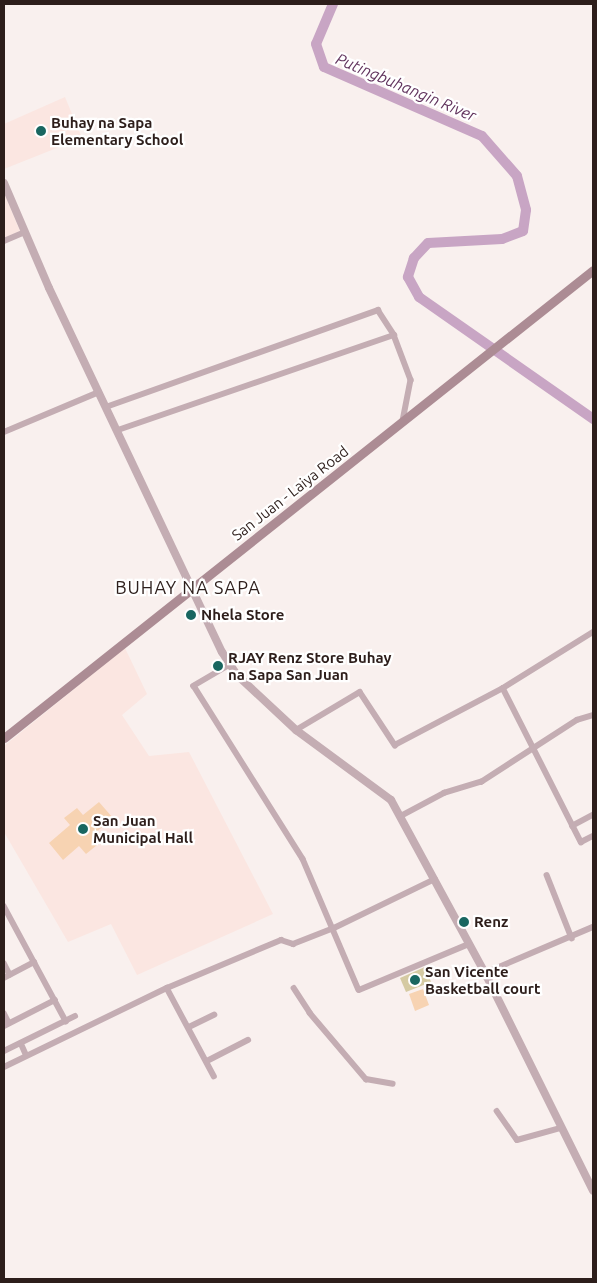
<!DOCTYPE html>
<style>
body{margin:0}
#map{position:relative;width:597px;height:1283px;overflow:hidden;background:#f9f0ee;font-family:Ubuntu,sans-serif}
div>[style]{position:absolute}
.built>*{inset:0;background:#fbe6e1}
.green>*{inset:0;background:#d5caa2}
.river>*{height:10px;margin:-5px;padding:0 5px;transform-origin:5px;border-radius:5px;background:#c8a5c4}
.building>*{inset:0;background:#f7d3b2}
.minor>*{height:5.5px;margin:-2.75px;padding:0 2.75px;transform-origin:2.75px;border-radius:2.75px;background:#c4adb3}
.tertiary>*{height:8px;margin:-4px;padding:0 4px;transform-origin:4px;border-radius:4px;background:#c4adb3}
.secondary>*{height:9px;margin:-4.5px;padding:0 4.5px;transform-origin:4.5px;border-radius:4.5px;background:#ac8c94}
.dots>*{width:14px;height:14px;translate:-50% -50%;box-sizing:border-box;border:2px solid #fff;border-radius:50%}
span{translate:-50% -50%;white-space:nowrap;text-align:center;line-height:1.15;-webkit-text-stroke:4.5px #fff;paint-order:stroke}
.poi-label{font-size:15px;color:#2d1e1b;font-weight:700}
.left{translate:0 -50%;text-align:left}
.street-label{font-size:15px;color:#2d1e1b}
.water-label{font-size:16px;color:#61335d;font-style:italic}
.quarter-label{font-size:18px;color:#2d1e1b;letter-spacing:1px}
.frame{position:absolute;inset:0;border:5px solid #2d1e1b;pointer-events:none}
</style>
<div id="map">
<div class="built">
<i style="clip-path:polygon(65px 97px,82px 138px,4px 169px,4px 124px)"></i>
<i style="clip-path:polygon(4px 193px,20px 231px,4px 238px)"></i>
<i style="clip-path:polygon(125px 648px,147px 694px,122px 715px,149px 756px,189px 752px,273px 914px,137px 975px,111px 924px,68px 942px,4px 832px,4px 746px)"></i>
</div>
<div class="green">
<i style="clip-path:polygon(425px 967px,431px 982px,406px 992px,400px 978px)"></i>
</div>
<div class="river">
<i style="left:333px;top:4px;width:43px;rotate:113deg"></i>
<i style="left:316px;top:44px;width:24px;rotate:71deg"></i>
<i style="left:324px;top:67px;width:172px;rotate:23.6deg"></i>
<i style="left:482px;top:136px;width:53px;rotate:48.8deg"></i>
<i style="left:517px;top:176px;width:35px;rotate:75deg"></i>
<i style="left:526px;top:210px;width:21px;rotate:98deg"></i>
<i style="left:523px;top:231px;width:22px;rotate:159deg"></i>
<i style="left:502px;top:239px;width:74px;rotate:176.9deg"></i>
<i style="left:428px;top:243px;width:21px;rotate:133deg"></i>
<i style="left:414px;top:258px;width:20px;rotate:108deg"></i>
<i style="left:408px;top:277px;width:23px;rotate:61deg"></i>
<i style="left:419px;top:297px;width:213px;rotate:35deg"></i>
</div>
<div class="building">
<i style="clip-path:polygon(99px 802px,113px 818px,95px 833px,102px 841px,86px 854px,79px 846px,63px 860px,49px 843px,70px 825px,64px 818px,77px 808px,83px 815px)"></i>
<i style="clip-path:polygon(423px 989px,429px 1005px,415px 1011px,409px 994px)"></i>
</div>
<div class="minor">
<i style="left:4px;top:241px;width:23px;rotate:-23deg"></i>
<i style="left:106px;top:407px;width:289px;rotate:-19.6deg"></i>
<i style="left:378px;top:310px;width:30px;rotate:57deg"></i>
<i style="left:394px;top:335px;width:48px;rotate:69.3deg"></i>
<i style="left:411px;top:380px;width:42px;rotate:101deg"></i>
<i style="left:118px;top:430px;width:292px;rotate:-19deg"></i>
<i style="left:4px;top:432px;width:103px;rotate:-22.8deg"></i>
<i style="left:230px;top:665px;width:42px;rotate:149.7deg"></i>
<i style="left:194px;top:686px;width:204px;rotate:57.8deg"></i>
<i style="left:303px;top:859px;width:142px;rotate:66.9deg"></i>
<i style="left:359px;top:990px;width:119px;rotate:-22.7deg"></i>
<i style="left:503px;top:688px;width:173px;rotate:63.1deg"></i>
<i style="left:581px;top:842px;width:13px;rotate:-27deg"></i>
<i style="left:296px;top:730px;width:74px;rotate:-30.7deg"></i>
<i style="left:360px;top:692px;width:64px;rotate:56.6deg"></i>
<i style="left:395px;top:745px;width:122px;rotate:-27.8deg"></i>
<i style="left:503px;top:688px;width:106px;rotate:-31.9deg"></i>
<i style="left:401px;top:816px;width:49px;rotate:-28.1deg"></i>
<i style="left:444px;top:793px;width:39px;rotate:-17deg"></i>
<i style="left:481px;top:782px;width:114px;rotate:-32.9deg"></i>
<i style="left:577px;top:720px;width:17px;rotate:-17deg"></i>
<i style="left:572px;top:826px;width:24px;rotate:-28deg"></i>
<i style="left:547px;top:875px;width:68px;rotate:68.4deg"></i>
<i style="left:4px;top:906px;width:131px;rotate:61.7deg"></i>
<i style="left:4px;top:963px;width:13px;rotate:63deg"></i>
<i style="left:485px;top:973px;width:117px;rotate:-23.1deg"></i>
<i style="left:4px;top:978px;width:34px;rotate:-28deg"></i>
<i style="left:167px;top:988px;width:100px;rotate:61.9deg"></i>
<i style="left:294px;top:988px;width:30px;rotate:57deg"></i>
<i style="left:310px;top:1013px;width:87px;rotate:49.7deg"></i>
<i style="left:366px;top:1079px;width:27px;rotate:10deg"></i>
<i style="left:4px;top:1013px;width:11px;rotate:63deg"></i>
<i style="left:4px;top:1026px;width:57px;rotate:-27deg"></i>
<i style="left:189px;top:1027px;width:28px;rotate:-26deg"></i>
<i style="left:21px;top:1043px;width:12px;rotate:66deg"></i>
<i style="left:4px;top:1051px;width:79px;rotate:-26.2deg"></i>
<i style="left:207px;top:1061px;width:46px;rotate:-27.1deg"></i>
<i style="left:4px;top:1067px;width:181px;rotate:-25.9deg"></i>
<i style="left:167px;top:988px;width:124px;rotate:-22.8deg"></i>
<i style="left:281px;top:940px;width:13px;rotate:18deg"></i>
<i style="left:293px;top:944px;width:44px;rotate:-21.3deg"></i>
<i style="left:334px;top:928px;width:112px;rotate:-25.9deg"></i>
<i style="left:497px;top:1111px;width:35px;rotate:55deg"></i>
<i style="left:517px;top:1140px;width:46px;rotate:-15.3deg"></i>
</div>
<div class="tertiary">
<i style="left:4px;top:183px;width:114px;rotate:66.8deg"></i>
<i style="left:49px;top:288px;width:403px;rotate:64.6deg"></i>
<i style="left:222px;top:652px;width:27px;rotate:57deg"></i>
<i style="left:237px;top:675px;width:81px;rotate:43deg"></i>
<i style="left:296px;top:730px;width:118px;rotate:36.4deg"></i>
<i style="left:391px;top:800px;width:197px;rotate:61.5deg"></i>
<i style="left:485px;top:973px;width:243px;rotate:63.6deg"></i>
</div>
<div class="secondary">
<i style="left:4px;top:738px;width:752px;rotate:-38.47deg"></i>
</div>
<div class="dots">
<i style="left:41px;top:131px;background:#196660"></i>
<i style="left:191px;top:615px;background:#196660"></i>
<i style="left:218px;top:666px;background:#196660"></i>
<i style="left:83px;top:829px;background:#196660"></i>
<i style="left:464px;top:922px;background:#196660"></i>
<i style="left:415px;top:980px;background:#196660"></i>
</div>
<div class="poi-label">
<span class="left" style="left:51px;top:131px">Buhay na Sapa<br>Elementary School</span>
<span class="left" style="left:201px;top:615px">Nhela Store</span>
<span class="left" style="left:228px;top:666px">RJAY Renz Store Buhay<br>na Sapa San Juan</span>
<span class="left" style="left:93px;top:829px">San Juan<br>Municipal Hall</span>
<span class="left" style="left:474px;top:922px">Renz</span>
<span class="left" style="left:425px;top:980px">San Vicente<br>Basketball court</span>
</div>
<div class="street-label">
<span style="left:290px;top:493px;rotate:-38deg">San Juan - Laiya Road</span>
</div>
<div class="water-label">
<span style="left:406px;top:87px;rotate:23deg">Putingbuhangin River</span>
</div>
<div class="quarter-label">
<span style="left:188px;top:587px">BUHAY NA SAPA</span>
</div>
<div class="frame"></div>
</div>
